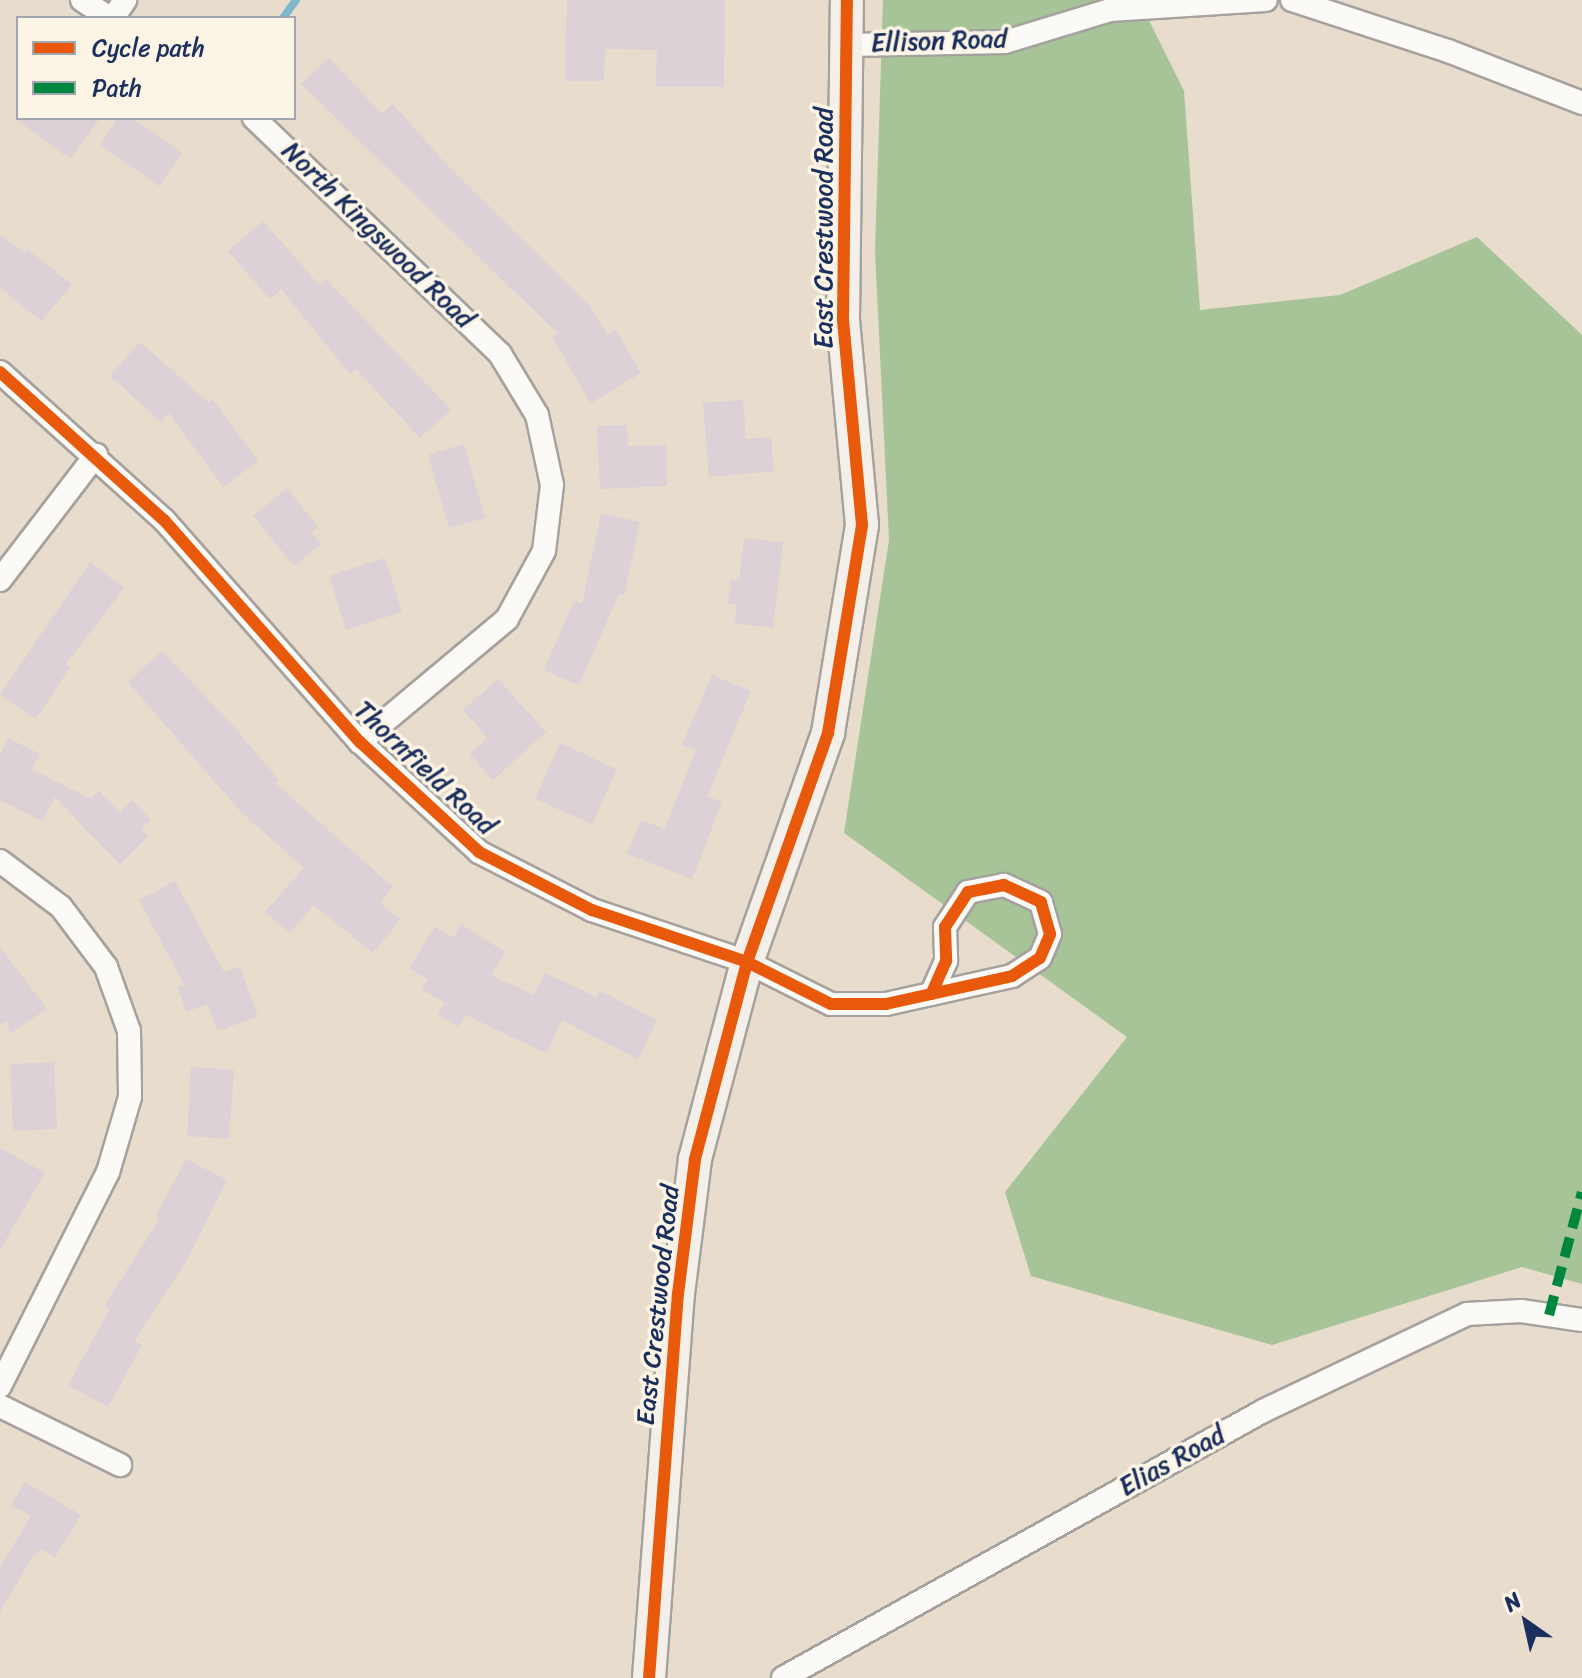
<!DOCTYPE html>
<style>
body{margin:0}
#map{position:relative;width:1582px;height:1678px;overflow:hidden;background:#e8dccc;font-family:Sriracha,sans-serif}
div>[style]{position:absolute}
.forest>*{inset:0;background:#a7c398}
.stream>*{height:8px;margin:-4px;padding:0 4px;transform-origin:4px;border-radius:4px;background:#7eb6cc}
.building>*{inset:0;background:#dbd1d7}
.roads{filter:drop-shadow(2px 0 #a5a19e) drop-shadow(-2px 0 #a5a19e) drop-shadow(0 2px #a5a19e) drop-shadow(0 -2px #a5a19e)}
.street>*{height:22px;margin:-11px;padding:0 11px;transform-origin:11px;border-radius:11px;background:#fcfaf7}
.secondary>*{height:32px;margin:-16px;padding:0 16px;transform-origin:16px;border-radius:16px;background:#f4f0e9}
.quiet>*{height:10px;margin-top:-5px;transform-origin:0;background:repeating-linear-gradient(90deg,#00873e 0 20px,transparent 0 30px)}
.cycleway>*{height:12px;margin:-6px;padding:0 6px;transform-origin:6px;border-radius:6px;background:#e8590c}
span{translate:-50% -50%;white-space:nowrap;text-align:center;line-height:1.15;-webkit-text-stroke:7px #fcf5e5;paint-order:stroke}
.street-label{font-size:26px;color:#1b2f5e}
.legend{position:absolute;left:16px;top:16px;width:280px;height:104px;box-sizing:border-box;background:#fcf5e5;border:2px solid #a2a6af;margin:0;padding:10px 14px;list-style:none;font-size:24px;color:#1b2f5e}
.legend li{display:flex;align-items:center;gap:16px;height:40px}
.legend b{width:40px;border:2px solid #a2a6af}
.north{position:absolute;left:1486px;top:1582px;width:80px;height:80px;-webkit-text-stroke:6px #fcf5e5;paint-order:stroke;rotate:326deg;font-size:22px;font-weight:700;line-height:32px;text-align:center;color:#1b2f5e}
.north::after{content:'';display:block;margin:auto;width:28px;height:36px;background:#1b2f5e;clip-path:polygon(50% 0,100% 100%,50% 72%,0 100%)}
</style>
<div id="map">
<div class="forest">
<i style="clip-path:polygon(883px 0,1139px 0,1184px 91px,1200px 310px,1340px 295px,1477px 237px,1582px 335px,1582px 1284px,1522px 1267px,1272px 1345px,1031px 1276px,1005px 1192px,1127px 1037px,844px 833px,889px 540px,875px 251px)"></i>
</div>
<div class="stream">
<i style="left:283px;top:18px;width:22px;rotate:-54deg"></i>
</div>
<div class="building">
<i style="clip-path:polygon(567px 0,725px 0,724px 87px,656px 87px,657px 50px,605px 49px,604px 81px,565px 81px)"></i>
<i style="clip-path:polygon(329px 58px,382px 114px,393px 104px,447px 165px,590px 306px,608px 335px,616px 330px,641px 373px,591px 403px,552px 337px,558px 334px,301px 84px)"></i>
<i style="clip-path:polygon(15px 118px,100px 118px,70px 159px)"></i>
<i style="clip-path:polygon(118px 118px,132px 118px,182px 153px,159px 186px,100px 145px)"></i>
<i style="clip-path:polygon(263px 221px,319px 285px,326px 279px,451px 410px,420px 438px,356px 369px,350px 374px,281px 289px,270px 299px,228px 251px)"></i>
<i style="clip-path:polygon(0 235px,25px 253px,28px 249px,72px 285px,41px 321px,0 287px)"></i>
<i style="clip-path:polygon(140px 342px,209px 403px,213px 400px,258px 461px,223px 487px,169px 413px,161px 422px,110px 376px)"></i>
<i style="clip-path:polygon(743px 400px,746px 439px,771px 437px,774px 471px,709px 477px,703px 403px)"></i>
<i style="clip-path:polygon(627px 425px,628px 446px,666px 445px,667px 486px,600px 489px,597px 426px)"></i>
<i style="clip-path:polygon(464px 444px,485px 518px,449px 528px,428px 455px)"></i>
<i style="clip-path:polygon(287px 488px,318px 527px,311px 533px,321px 544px,294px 566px,253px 516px)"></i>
<i style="clip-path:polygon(601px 513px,640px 522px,624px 595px,619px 594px,579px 685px,544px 670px,574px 601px,582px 604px)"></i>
<i style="clip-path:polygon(744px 538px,783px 542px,773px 628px,734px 623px,737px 604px,728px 603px,731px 579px,739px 580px)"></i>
<i style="clip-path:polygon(385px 558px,402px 612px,346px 630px,329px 576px)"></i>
<i style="clip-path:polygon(90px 562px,124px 588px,66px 664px,70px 667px,36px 719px,0 695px)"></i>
<i style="clip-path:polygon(162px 651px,234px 727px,279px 780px,275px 783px,393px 887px,380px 903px,400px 920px,373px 953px,314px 905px,289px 933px,265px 912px,304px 868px,241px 812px,128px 682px)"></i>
<i style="clip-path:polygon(712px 675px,751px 691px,707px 796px,722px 802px,692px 879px,627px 854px,641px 820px,665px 829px,696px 750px,682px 745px)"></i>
<i style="clip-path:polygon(498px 679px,546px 732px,493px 780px,470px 754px,488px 738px,463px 710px)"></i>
<i style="clip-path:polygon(8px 738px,40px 754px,32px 769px,91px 799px,99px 791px,120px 813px,132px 800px,151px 820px,141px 829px,148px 837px,120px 865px,55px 797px,42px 821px,0 800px,0 755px)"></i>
<i style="clip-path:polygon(560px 743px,617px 769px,592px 824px,535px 799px)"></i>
<i style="clip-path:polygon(175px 881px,224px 972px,240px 967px,258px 1017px,217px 1031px,208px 1004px,186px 1012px,178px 988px,185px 986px,139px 900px)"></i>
<i style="clip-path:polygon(461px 924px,505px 952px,491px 975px,534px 995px,545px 973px,597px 997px,600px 991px,657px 1020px,638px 1059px,562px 1020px,546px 1053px,466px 1015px,458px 1027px,437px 1014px,445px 1003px,422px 989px,428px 980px,409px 968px,435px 927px,453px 938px)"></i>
<i style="clip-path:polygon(0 947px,47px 1009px,9px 1034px,8px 1020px,0 1025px)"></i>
<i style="clip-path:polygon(54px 1062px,57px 1129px,13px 1131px,10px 1064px)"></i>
<i style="clip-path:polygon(191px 1067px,234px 1070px,229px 1139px,187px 1136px)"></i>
<i style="clip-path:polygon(0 1148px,45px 1173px,0 1250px)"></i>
<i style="clip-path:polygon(186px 1159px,227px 1180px,187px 1260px,134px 1341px,142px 1345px,108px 1407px,68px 1385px,110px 1309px,104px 1306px,159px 1220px,155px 1218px)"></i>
<i style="clip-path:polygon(25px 1482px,81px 1515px,55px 1557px,42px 1549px,33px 1556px,0 1612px,0 1567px,31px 1516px,11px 1505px)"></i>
</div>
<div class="roads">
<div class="street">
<i style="left:82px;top:0;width:33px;rotate:33deg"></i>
<i style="left:1292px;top:0;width:164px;rotate:18.1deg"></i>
<i style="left:1448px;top:51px;width:144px;rotate:21.2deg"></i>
<i style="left:113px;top:18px;width:22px;rotate:-56deg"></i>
<i style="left:847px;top:45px;width:158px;rotate:-1.1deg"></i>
<i style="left:1005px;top:42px;width:110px;rotate:-16.9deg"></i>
<i style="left:1110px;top:10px;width:156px;rotate:-3.7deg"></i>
<i style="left:254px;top:118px;width:341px;rotate:43.8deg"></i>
<i style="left:500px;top:354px;width:71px;rotate:58.8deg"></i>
<i style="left:537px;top:415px;width:72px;rotate:77.9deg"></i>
<i style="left:552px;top:485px;width:66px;rotate:96.9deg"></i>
<i style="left:544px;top:551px;width:77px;rotate:118.6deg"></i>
<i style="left:507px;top:619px;width:192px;rotate:140.1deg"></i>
<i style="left:0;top:372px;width:221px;rotate:42.1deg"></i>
<i style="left:164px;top:520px;width:296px;rotate:48.6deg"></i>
<i style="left:360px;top:742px;width:162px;rotate:42.7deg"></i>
<i style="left:479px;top:852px;width:127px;rotate:27.2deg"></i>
<i style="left:592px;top:910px;width:163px;rotate:18.5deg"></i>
<i style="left:747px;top:962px;width:94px;rotate:26.6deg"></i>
<i style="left:831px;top:1004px;width:55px"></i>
<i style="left:886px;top:1004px;width:129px;rotate:-12.5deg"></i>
<i style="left:1012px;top:976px;width:33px;rotate:-33deg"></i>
<i style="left:1040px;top:958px;width:26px;rotate:-67deg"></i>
<i style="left:1050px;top:934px;width:33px;rotate:-106deg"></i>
<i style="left:1041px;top:902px;width:41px;rotate:-155.3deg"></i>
<i style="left:1004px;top:885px;width:37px;rotate:169deg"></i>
<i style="left:968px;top:892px;width:42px;rotate:123.3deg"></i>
<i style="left:945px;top:927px;width:34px;rotate:88deg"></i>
<i style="left:946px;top:961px;width:36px;rotate:114deg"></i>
<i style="left:0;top:580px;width:158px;rotate:-52.5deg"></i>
<i style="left:0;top:861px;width:76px;rotate:37deg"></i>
<i style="left:61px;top:907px;width:75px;rotate:53.1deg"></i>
<i style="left:106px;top:967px;width:68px;rotate:70.2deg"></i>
<i style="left:129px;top:1031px;width:66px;rotate:89.1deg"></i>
<i style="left:130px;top:1097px;width:78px;rotate:106.3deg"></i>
<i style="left:108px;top:1172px;width:240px;rotate:116.8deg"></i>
<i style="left:0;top:1406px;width:134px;rotate:26.2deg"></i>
<i style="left:783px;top:1678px;width:549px;rotate:-29.08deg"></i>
<i style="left:1263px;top:1411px;width:226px;rotate:-25.4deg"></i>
<i style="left:1467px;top:1314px;width:54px;rotate:-3.2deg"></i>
<i style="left:1521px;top:1311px;width:62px;rotate:8.4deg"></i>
</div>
<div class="secondary">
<i style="left:649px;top:1678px;width:385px;rotate:-85.7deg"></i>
<i style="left:678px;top:1294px;width:136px;rotate:-82.8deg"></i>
<i style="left:695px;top:1159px;width:204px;rotate:-75.2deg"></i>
<i style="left:747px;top:962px;width:243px;rotate:-70.5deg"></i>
<i style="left:828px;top:733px;width:211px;rotate:-80.7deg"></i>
<i style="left:862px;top:525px;width:207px;rotate:-95.3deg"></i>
<i style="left:843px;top:319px;width:319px;rotate:-89.3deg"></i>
</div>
</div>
<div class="quiet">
<i style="left:1549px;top:1315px;width:127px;rotate:-75deg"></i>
</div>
<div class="cycleway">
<i style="left:0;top:372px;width:221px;rotate:42.1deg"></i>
<i style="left:164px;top:520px;width:296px;rotate:48.6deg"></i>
<i style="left:360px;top:742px;width:162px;rotate:42.7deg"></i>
<i style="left:479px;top:852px;width:127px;rotate:27.2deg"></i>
<i style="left:592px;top:910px;width:163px;rotate:18.5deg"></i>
<i style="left:747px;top:962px;width:94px;rotate:26.6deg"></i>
<i style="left:831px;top:1004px;width:55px"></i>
<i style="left:886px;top:1004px;width:129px;rotate:-12.5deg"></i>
<i style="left:1012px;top:976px;width:33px;rotate:-33deg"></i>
<i style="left:1040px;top:958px;width:26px;rotate:-67deg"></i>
<i style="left:1050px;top:934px;width:33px;rotate:-106deg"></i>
<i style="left:1041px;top:902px;width:41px;rotate:-155.3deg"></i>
<i style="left:1004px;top:885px;width:37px;rotate:169deg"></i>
<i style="left:968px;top:892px;width:42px;rotate:123.3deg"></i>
<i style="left:945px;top:927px;width:34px;rotate:88deg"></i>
<i style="left:946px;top:961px;width:36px;rotate:114deg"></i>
<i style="left:649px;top:1678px;width:385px;rotate:-85.7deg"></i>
<i style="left:678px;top:1294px;width:136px;rotate:-82.8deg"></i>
<i style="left:695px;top:1159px;width:204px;rotate:-75.2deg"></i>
<i style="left:747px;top:962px;width:243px;rotate:-70.5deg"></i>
<i style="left:828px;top:733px;width:211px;rotate:-80.7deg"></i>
<i style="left:862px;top:525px;width:207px;rotate:-95.3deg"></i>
<i style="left:843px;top:319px;width:319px;rotate:-89.3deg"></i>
</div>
<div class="street-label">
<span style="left:939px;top:41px;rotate:-2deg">Ellison Road</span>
<span style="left:824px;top:228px;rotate:-90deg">East Crestwood Road</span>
<span style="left:378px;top:235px;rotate:44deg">North Kingswood Road</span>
<span style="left:425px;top:768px;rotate:43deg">Thornfield Road</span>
<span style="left:658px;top:1305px;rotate:-84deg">East Crestwood Road</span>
<span style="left:1172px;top:1461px;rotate:-29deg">Elias Road</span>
</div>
<ul class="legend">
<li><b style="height:10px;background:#e8590c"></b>Cycle path</li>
<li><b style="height:10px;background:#00873e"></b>Path</li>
</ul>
<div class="north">N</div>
</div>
